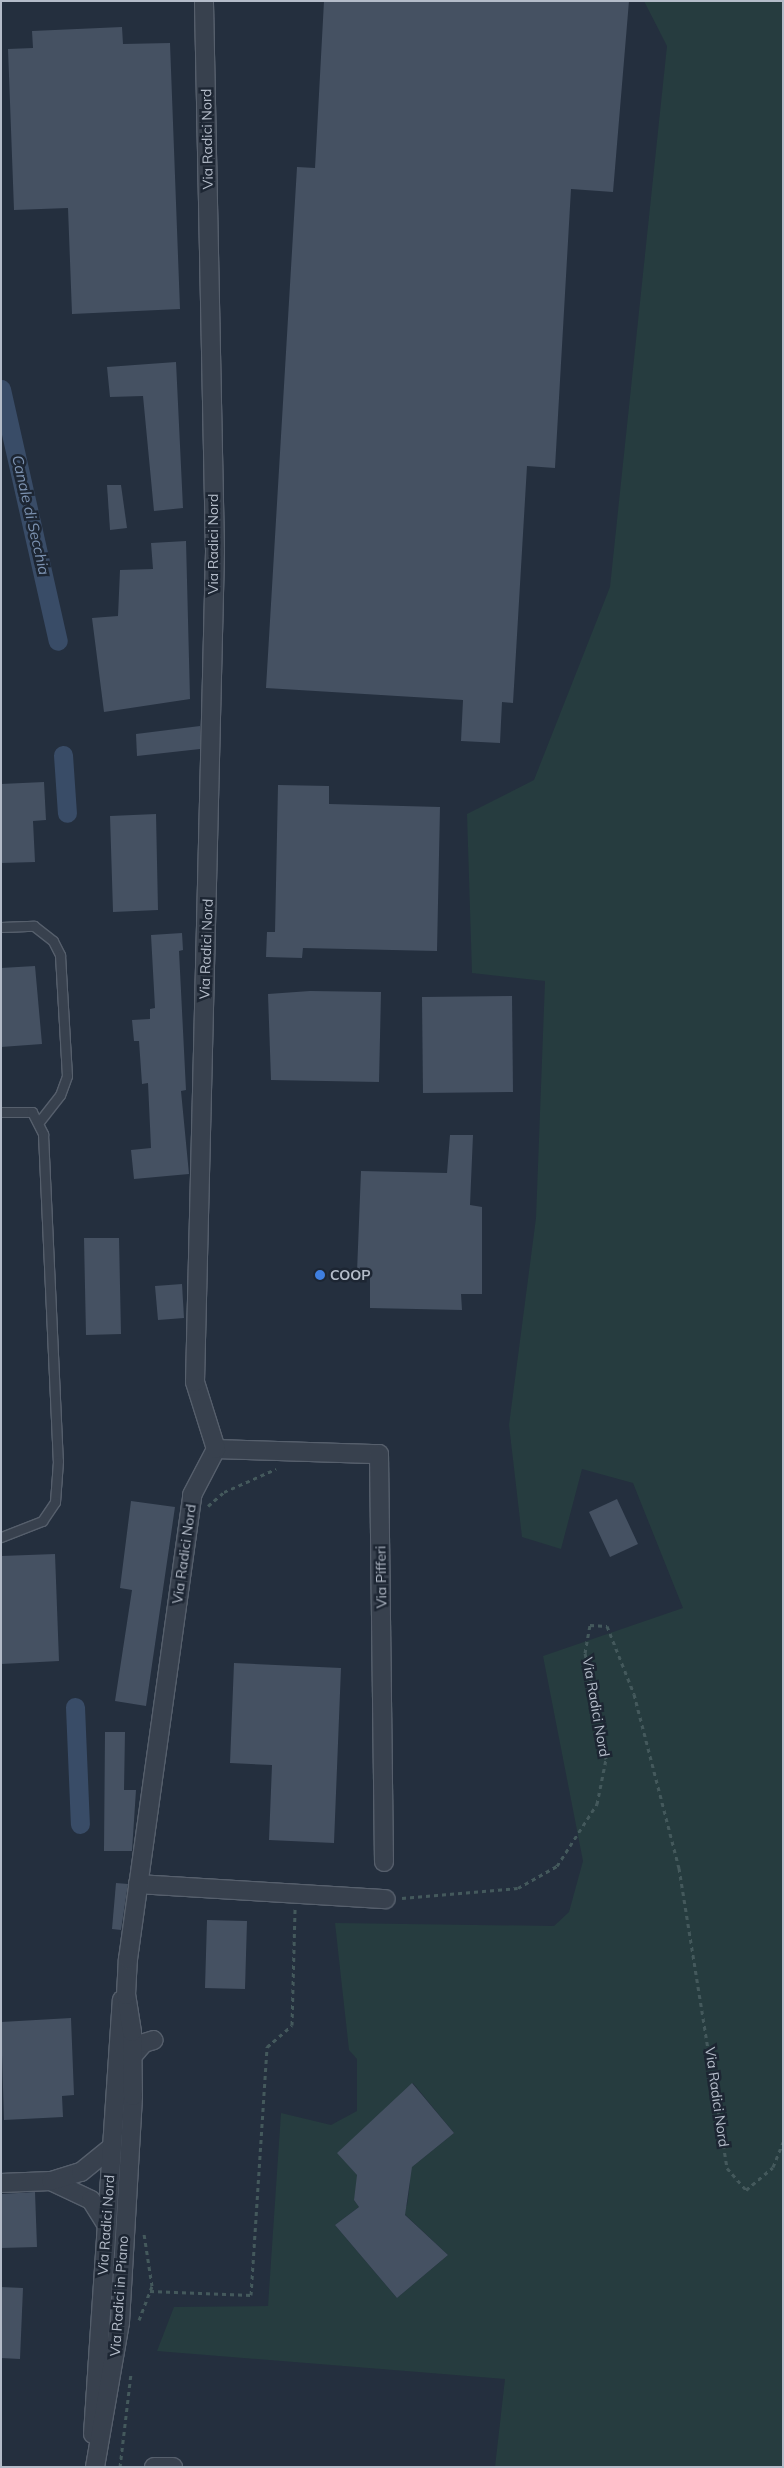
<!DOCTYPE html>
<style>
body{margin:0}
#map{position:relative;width:784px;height:2468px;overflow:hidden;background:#242f3e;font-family:Mulish,sans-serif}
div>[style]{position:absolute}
.green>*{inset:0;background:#263c3f}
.canal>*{height:19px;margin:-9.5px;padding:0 9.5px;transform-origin:9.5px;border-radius:9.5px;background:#394c67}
.building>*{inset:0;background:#455162}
.path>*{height:3px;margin-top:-1.5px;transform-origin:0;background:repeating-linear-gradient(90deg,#44595c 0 4px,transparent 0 8px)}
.roads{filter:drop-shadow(1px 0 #565f6c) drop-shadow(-1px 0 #565f6c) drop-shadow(0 1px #565f6c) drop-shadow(0 -1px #565f6c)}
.lane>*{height:9px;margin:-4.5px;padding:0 4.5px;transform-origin:4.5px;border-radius:4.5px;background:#38414e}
.street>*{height:18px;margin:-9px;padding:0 9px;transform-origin:9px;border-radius:9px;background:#38414e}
.dots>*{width:14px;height:14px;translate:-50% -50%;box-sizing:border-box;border:2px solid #1d2633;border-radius:50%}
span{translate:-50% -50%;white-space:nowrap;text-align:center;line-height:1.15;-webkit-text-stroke:5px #1d2633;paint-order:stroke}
.street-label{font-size:14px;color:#b4bcc9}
.poi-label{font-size:14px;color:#b4bcc9;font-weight:700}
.left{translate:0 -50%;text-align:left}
.water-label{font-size:15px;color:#7c92b1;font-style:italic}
.frame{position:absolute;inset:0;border:2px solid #b4bcc9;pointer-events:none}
</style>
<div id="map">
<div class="green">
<i style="clip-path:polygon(evenodd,644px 1px,783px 1px,783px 2467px,495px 2467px,505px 2379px,157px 2351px,174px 2307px,268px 2306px,281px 2113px,331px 2125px,357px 2111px,357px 2059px,349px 2050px,335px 1923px,554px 1926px,569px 1912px,583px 1861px,543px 1656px,683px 1608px,633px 1483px,582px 1469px,561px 1549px,522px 1537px,509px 1425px,536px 1218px,545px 981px,472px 973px,467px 814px,534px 780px,610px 587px,667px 46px,644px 1px,413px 2083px,454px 2133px,402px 2175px,399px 2180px,410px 2183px,407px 2206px,397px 2207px,448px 2255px,397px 2298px,335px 2225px,359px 2207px,354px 2200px,360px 2178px,338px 2153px,413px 2083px)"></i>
</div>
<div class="canal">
<i style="left:1px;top:389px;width:258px;rotate:77.3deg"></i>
<i style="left:63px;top:755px;width:58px;rotate:86.1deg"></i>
<i style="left:75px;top:1707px;width:117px;rotate:87.6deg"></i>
</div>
<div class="building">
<i style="clip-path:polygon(324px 1px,629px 1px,613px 192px,571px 189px,555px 468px,527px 466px,513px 703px,502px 702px,500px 743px,461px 741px,463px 700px,266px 688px,297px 167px,315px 168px)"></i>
<i style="clip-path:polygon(122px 27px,123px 44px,170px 43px,180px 309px,72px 314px,68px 208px,14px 210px,8px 49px,33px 48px,32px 31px)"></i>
<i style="clip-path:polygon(176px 362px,183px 508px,154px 511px,143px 396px,110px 397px,107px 367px)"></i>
<i style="clip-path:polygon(107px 485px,121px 485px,127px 528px,110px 530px)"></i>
<i style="clip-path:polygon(186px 541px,190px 699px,104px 712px,92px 618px,118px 616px,120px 570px,153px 569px,151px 543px)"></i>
<i style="clip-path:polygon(200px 726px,200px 749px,137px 756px,136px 734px)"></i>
<i style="clip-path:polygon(44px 782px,46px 820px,33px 821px,35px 862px,1px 863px,1px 784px)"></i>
<i style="clip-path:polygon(278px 785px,329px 786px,329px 804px,440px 807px,437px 951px,303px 948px,302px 958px,266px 957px,267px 932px,275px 932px)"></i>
<i style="clip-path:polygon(156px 814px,158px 910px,113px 912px,110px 816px)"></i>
<i style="clip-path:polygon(182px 933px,183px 950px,179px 951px,186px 1090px,181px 1091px,189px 1174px,134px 1179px,131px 1150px,151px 1148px,148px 1083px,142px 1084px,139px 1041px,134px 1041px,132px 1020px,150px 1019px,150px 1009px,155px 1008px,151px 935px)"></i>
<i style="clip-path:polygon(35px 966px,42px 1044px,1px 1047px,1px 968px)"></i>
<i style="clip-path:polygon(310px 991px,381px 992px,379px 1082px,271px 1080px,268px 994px)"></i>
<i style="clip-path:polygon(512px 996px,513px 1092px,423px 1093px,422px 997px)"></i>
<i style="clip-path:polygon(450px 1135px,473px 1135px,470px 1205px,482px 1207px,482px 1294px,461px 1294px,462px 1310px,370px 1308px,370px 1271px,357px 1272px,361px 1171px,447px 1173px)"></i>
<i style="clip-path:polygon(84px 1238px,119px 1238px,121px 1334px,86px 1335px)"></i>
<i style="clip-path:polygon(182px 1284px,184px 1318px,158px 1320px,155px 1286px)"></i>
<i style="clip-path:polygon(617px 1499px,638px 1544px,610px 1557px,589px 1512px)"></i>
<i style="clip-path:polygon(131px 1501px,175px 1507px,146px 1706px,115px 1701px,132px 1590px,120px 1588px)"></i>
<i style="clip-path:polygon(55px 1554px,59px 1661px,1px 1664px,1px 1556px)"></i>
<i style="clip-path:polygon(234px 1663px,341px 1668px,334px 1843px,269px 1840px,272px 1765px,230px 1763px)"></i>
<i style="clip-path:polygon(105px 1732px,125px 1732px,124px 1790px,136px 1790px,132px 1851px,104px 1851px)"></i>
<i style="clip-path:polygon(116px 1883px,128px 1884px,121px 1930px,112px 1929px)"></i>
<i style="clip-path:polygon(207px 1920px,247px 1921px,245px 1989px,205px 1988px)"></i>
<i style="clip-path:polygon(71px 2018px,74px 2095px,62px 2096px,63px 2117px,4px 2120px,1px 2022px)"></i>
<i style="clip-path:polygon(412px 2083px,454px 2133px,412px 2167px,405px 2215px,448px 2255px,397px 2298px,335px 2225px,359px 2207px,354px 2200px,357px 2175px,337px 2153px)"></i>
<i style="clip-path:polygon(35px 2192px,37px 2247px,1px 2248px,1px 2194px)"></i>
<i style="clip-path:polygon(1px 2287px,23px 2288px,20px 2359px,1px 2358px)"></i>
</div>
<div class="path">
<i style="left:208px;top:1506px;width:21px;rotate:-41deg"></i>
<i style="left:224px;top:1492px;width:57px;rotate:-23.9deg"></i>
<i style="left:402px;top:1898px;width:116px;rotate:-4.9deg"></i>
<i style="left:518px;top:1888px;width:45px;rotate:-29.4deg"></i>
<i style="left:557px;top:1866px;width:74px;rotate:-57.2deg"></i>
<i style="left:597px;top:1804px;width:46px;rotate:-78.7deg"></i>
<i style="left:606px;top:1759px;width:108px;rotate:-101.2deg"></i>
<i style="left:585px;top:1653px;width:28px;rotate:-80deg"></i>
<i style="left:590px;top:1625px;width:17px;rotate:3deg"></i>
<i style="left:607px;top:1626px;width:73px;rotate:68.3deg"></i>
<i style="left:634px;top:1694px;width:180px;rotate:75.5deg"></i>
<i style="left:679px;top:1868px;width:304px;rotate:80.9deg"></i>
<i style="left:727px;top:2168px;width:29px;rotate:49deg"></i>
<i style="left:746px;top:2190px;width:35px;rotate:-40deg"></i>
<i style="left:773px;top:2167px;width:27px;rotate:-68deg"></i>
<i style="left:150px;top:2291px;width:101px;rotate:2.3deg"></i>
<i style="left:251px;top:2295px;width:249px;rotate:-86.3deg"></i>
<i style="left:267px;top:2047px;width:33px;rotate:-41deg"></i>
<i style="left:292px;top:2025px;width:116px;rotate:-88.5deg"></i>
<i style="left:139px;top:2320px;width:36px;rotate:-69deg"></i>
<i style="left:152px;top:2286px;width:53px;rotate:-98.7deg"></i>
<i style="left:120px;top:2467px;width:95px;rotate:-83.3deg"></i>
</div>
<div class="roads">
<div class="lane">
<i style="left:1px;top:927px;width:33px;rotate:-2deg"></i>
<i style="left:34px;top:926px;width:24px;rotate:38deg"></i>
<i style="left:53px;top:941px;width:16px;rotate:63deg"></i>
<i style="left:60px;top:955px;width:121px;rotate:86.7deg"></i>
<i style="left:67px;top:1076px;width:20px;rotate:110deg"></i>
<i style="left:60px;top:1095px;width:33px;rotate:128deg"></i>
<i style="left:1px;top:1112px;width:31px"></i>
<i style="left:32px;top:1112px;width:25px;rotate:63deg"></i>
<i style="left:43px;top:1134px;width:327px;rotate:87.4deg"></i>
<i style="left:58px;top:1461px;width:41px;rotate:94.2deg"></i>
<i style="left:55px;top:1502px;width:23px;rotate:124deg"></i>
<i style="left:42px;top:1521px;width:44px;rotate:158.7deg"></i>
</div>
<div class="street">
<i style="left:216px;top:1449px;width:163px;rotate:1.8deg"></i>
<i style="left:379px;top:1454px;width:408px;rotate:89.3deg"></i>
<i style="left:138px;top:1884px;width:248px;rotate:3.5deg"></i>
<i style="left:130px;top:2059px;width:21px;rotate:-49deg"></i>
<i style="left:144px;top:2043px;width:10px;rotate:-17deg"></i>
<i style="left:51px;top:2181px;width:44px;rotate:25.4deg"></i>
<i style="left:91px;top:2200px;width:28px;rotate:58deg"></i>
<i style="left:1px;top:2183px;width:50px;rotate:-2.3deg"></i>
<i style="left:51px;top:2181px;width:31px;rotate:-17deg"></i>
<i style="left:81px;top:2172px;width:38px;rotate:-39deg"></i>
<i style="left:93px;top:2434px;width:435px;rotate:-86.2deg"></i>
<i style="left:95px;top:2467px;width:147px;rotate:-80.2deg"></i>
<i style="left:120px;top:2322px;width:226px;rotate:-86.7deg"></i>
<i style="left:133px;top:2096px;width:64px;rotate:-90.9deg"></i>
<i style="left:132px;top:2032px;width:37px;rotate:-99deg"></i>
<i style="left:126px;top:1995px;width:36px;rotate:-87deg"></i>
<i style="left:128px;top:1959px;width:468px;rotate:-82.1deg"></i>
<i style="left:192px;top:1495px;width:52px;rotate:-62.4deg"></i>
<i style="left:216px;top:1449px;width:70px;rotate:-107.4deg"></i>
<i style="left:195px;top:1382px;width:831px;rotate:-88.62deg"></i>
<i style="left:215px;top:551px;width:550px;rotate:-91.15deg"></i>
<i style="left:154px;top:2467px;width:19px"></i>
</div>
</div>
<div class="dots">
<i style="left:320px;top:1275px;background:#3f7fe0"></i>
</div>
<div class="street-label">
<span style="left:207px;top:139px;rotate:-91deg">Via Radici Nord</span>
<span style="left:213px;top:544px;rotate:-90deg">Via Radici Nord</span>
<span style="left:206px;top:949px;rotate:-88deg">Via Radici Nord</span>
<span style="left:184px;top:1554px;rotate:-82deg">Via Radici Nord</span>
<span style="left:381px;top:1577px;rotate:-91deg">Via Pifferi</span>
<span style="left:596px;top:1707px;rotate:80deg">Via Radici Nord</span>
<span style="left:717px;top:2097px;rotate:82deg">Via Radici Nord</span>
<span style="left:106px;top:2225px;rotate:-86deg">Via Radici Nord</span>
<span style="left:119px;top:2296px;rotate:-86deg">Via Radici in Piano</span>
</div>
<div class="poi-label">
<span class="left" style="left:330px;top:1275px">COOP</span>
</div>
<div class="water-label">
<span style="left:31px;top:515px;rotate:77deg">Canale di Secchia</span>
</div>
<div class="frame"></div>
</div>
